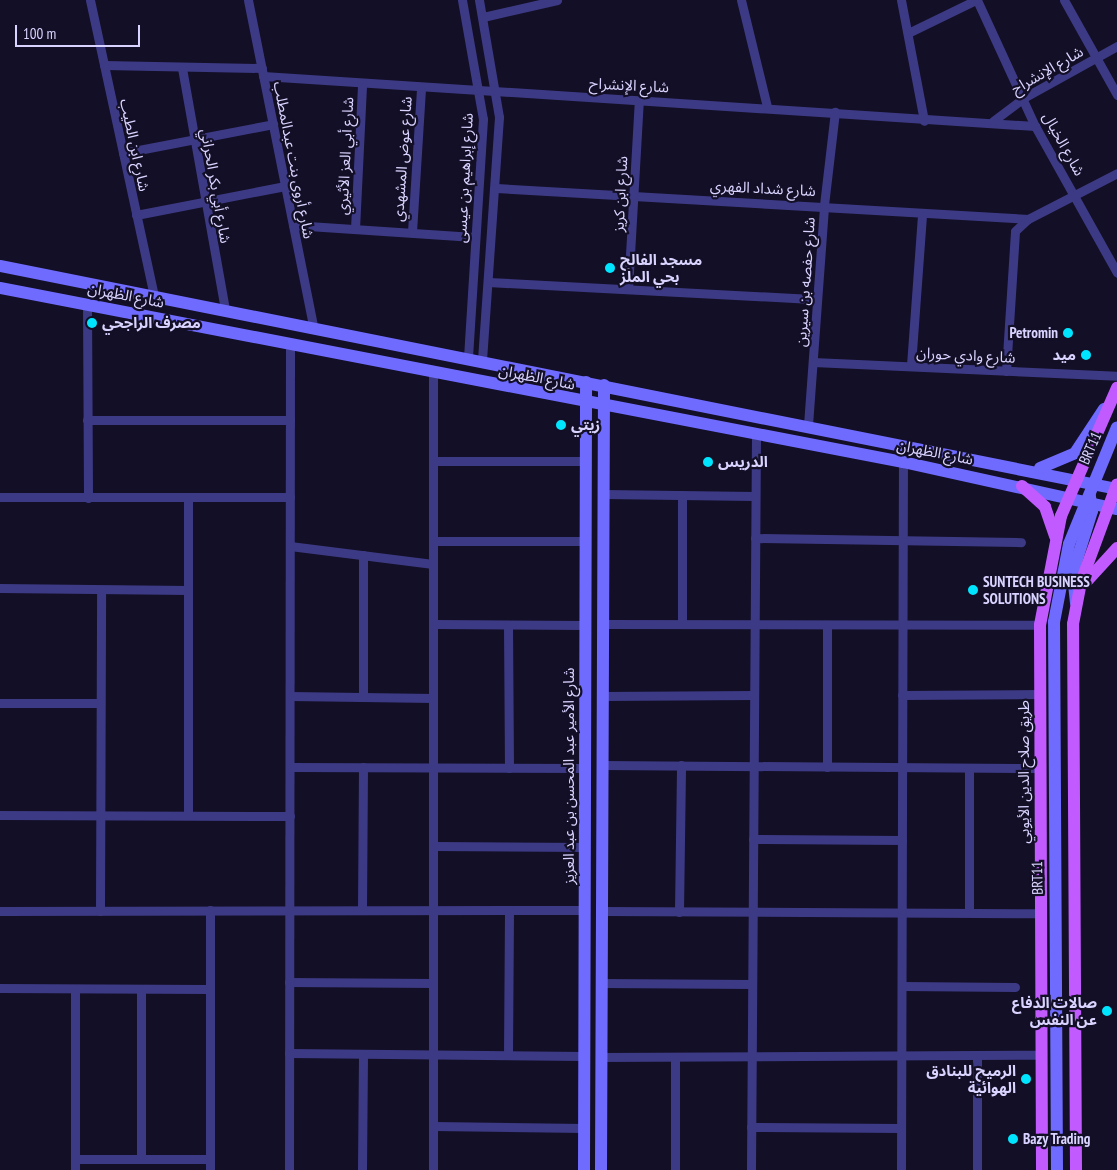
<!DOCTYPE html>
<meta charset="utf-8">
<style>
body{margin:0}
#map{position:relative;width:1117px;height:1170px;overflow:hidden;background:#130f26;font-family:"PT Sans Narrow","Noto Sans Arabic",sans-serif}
div>[style]{position:absolute}
.street>*{height:9px;margin:-4.5px;padding:0 4.5px;transform-origin:4.5px;border-radius:4.5px;background:#3d3a85}
.secondary>*{height:12px;margin:-6px;padding:0 6px;transform-origin:6px;border-radius:6px;background:#6f6bff}
.primary>*{height:12px;margin:-6px;padding:0 6px;transform-origin:6px;border-radius:6px;background:#c25bff}
.dots>*{width:14px;height:14px;translate:-50% -50%;box-sizing:border-box;border:2px solid #130f26;border-radius:50%}
span{translate:-50% -50%;white-space:nowrap;text-align:center;line-height:1.15;-webkit-text-stroke:4.5px #130f26;paint-order:stroke}
.street-label{font-size:15px;color:#d9d4ff}
.poi-label{font-size:15px;color:#d9d4ff;font-weight:700}
.left{translate:0 -50%;text-align:left}
.right{translate:-100% -50%;text-align:right}
.scale{position:absolute;left:15px;top:25px;width:125px;height:22px;box-sizing:border-box;border:2px solid #d9d4ff;border-top:0;padding-left:6px;font-size:15px;line-height:18px;white-space:nowrap;color:#d9d4ff;-webkit-text-stroke:4px #130f26;paint-order:stroke}
</style>
<div id="map">
<div class="street">
<i style="left:90px;top:0;width:302px;rotate:77.8deg"></i>
<i style="left:248px;top:0;width:332px;rotate:78.7deg"></i>
<i style="left:462px;top:0;width:121px;rotate:80deg"></i>
<i style="left:483px;top:119px;width:240px;rotate:93.6deg"></i>
<i style="left:479px;top:0;width:119px;rotate:80.3deg"></i>
<i style="left:499px;top:117px;width:245px;rotate:94deg"></i>
<i style="left:741px;top:0;width:110px;rotate:76.3deg"></i>
<i style="left:901px;top:0;width:123px;rotate:79.2deg"></i>
<i style="left:977px;top:0;width:139px;rotate:65.3deg"></i>
<i style="left:1035px;top:126px;width:168px;rotate:60.8deg"></i>
<i style="left:1064px;top:0;width:109px;rotate:60.8deg"></i>
<i style="left:483px;top:17px;width:76px;rotate:-12.9deg"></i>
<i style="left:908px;top:33px;width:76px;rotate:-25.9deg"></i>
<i style="left:104px;top:65px;width:158px;rotate:1.1deg"></i>
<i style="left:182px;top:68px;width:245px;rotate:79.9deg"></i>
<i style="left:263px;top:76px;width:774px;rotate:3.71deg"></i>
<i style="left:993px;top:121px;width:40px;rotate:-37deg"></i>
<i style="left:1025px;top:97px;width:105px;rotate:-29deg"></i>
<i style="left:123px;top:153px;width:153px;rotate:-10.9deg"></i>
<i style="left:496px;top:188px;width:533px;rotate:3.33deg"></i>
<i style="left:136px;top:215px;width:152px;rotate:-11deg"></i>
<i style="left:293px;top:225px;width:181px;rotate:3.8deg"></i>
<i style="left:355px;top:229px;width:145px;rotate:-87.2deg"></i>
<i style="left:412px;top:232px;width:144px;rotate:-86.4deg"></i>
<i style="left:488px;top:282px;width:329px;rotate:3deg"></i>
<i style="left:628px;top:289px;width:189px;rotate:-86.7deg"></i>
<i style="left:87px;top:303px;width:195px;rotate:89.7deg"></i>
<i style="left:813px;top:362px;width:304px;rotate:2.6deg"></i>
<i style="left:911px;top:365px;width:150px;rotate:-85.8deg"></i>
<i style="left:1006px;top:371px;width:140px;rotate:-86.3deg"></i>
<i style="left:1015px;top:231px;width:18px;rotate:-43deg"></i>
<i style="left:1028px;top:219px;width:100px;rotate:-27.3deg"></i>
<i style="left:87px;top:420px;width:203px"></i>
<i style="left:808px;top:425px;width:221px;rotate:-85.8deg"></i>
<i style="left:824px;top:205px;width:94px;rotate:-83.3deg"></i>
<i style="left:433px;top:461px;width:153px"></i>
<i style="left:603px;top:494px;width:152px;rotate:0.8deg"></i>
<i style="left:682px;top:495px;width:129px;rotate:90deg"></i>
<i style="left:0;top:497px;width:290px"></i>
<i style="left:188px;top:498px;width:317px;rotate:90deg"></i>
<i style="left:755px;top:538px;width:266px;rotate:0.9deg"></i>
<i style="left:433px;top:541px;width:153px"></i>
<i style="left:290px;top:546px;width:144px;rotate:7.2deg"></i>
<i style="left:363px;top:555px;width:142px;rotate:90deg"></i>
<i style="left:0;top:588px;width:188px;rotate:0.6deg"></i>
<i style="left:433px;top:624px;width:152px;rotate:0.4deg"></i>
<i style="left:603px;top:624px;width:437px;rotate:0.1deg"></i>
<i style="left:508px;top:625px;width:143px;rotate:89.6deg"></i>
<i style="left:902px;top:695px;width:138px;rotate:-0.4deg"></i>
<i style="left:290px;top:696px;width:143px;rotate:0.8deg"></i>
<i style="left:602px;top:696px;width:152px;rotate:-0.4deg"></i>
<i style="left:0;top:703px;width:100px"></i>
<i style="left:602px;top:765px;width:438px;rotate:0.4deg"></i>
<i style="left:290px;top:767px;width:295px;rotate:0.2deg"></i>
<i style="left:827px;top:767px;width:142px;rotate:-90deg"></i>
<i style="left:969px;top:768px;width:144px;rotate:90deg"></i>
<i style="left:0;top:815px;width:290px;rotate:0.2deg"></i>
<i style="left:753px;top:839px;width:149px;rotate:0.4deg"></i>
<i style="left:433px;top:846px;width:152px;rotate:0.4deg"></i>
<i style="left:362px;top:910px;width:143px;rotate:-89.6deg"></i>
<i style="left:0;top:911px;width:584px;rotate:-0.1deg"></i>
<i style="left:100px;top:911px;width:321px;rotate:-89.8deg"></i>
<i style="left:602px;top:911px;width:439px;rotate:0.3deg"></i>
<i style="left:679px;top:912px;width:147px;rotate:-89.2deg"></i>
<i style="left:289px;top:982px;width:144px;rotate:0.4deg"></i>
<i style="left:602px;top:983px;width:150px;rotate:0.4deg"></i>
<i style="left:902px;top:986px;width:113px;rotate:0.5deg"></i>
<i style="left:0;top:988px;width:210px;rotate:0.3deg"></i>
<i style="left:75px;top:989px;width:181px;rotate:90deg"></i>
<i style="left:289px;top:1053px;width:295px;rotate:0.6deg"></i>
<i style="left:508px;top:1055px;width:144px;rotate:-89.6deg"></i>
<i style="left:977px;top:1055px;width:115px;rotate:90deg"></i>
<i style="left:601px;top:1057px;width:441px;rotate:-0.3deg"></i>
<i style="left:675px;top:1057px;width:113px;rotate:90deg"></i>
<i style="left:433px;top:1126px;width:151px;rotate:0.8deg"></i>
<i style="left:751px;top:1127px;width:150px;rotate:0.4deg"></i>
<i style="left:75px;top:1159px;width:135px"></i>
<i style="left:141px;top:1159px;width:170px;rotate:-90deg"></i>
<i style="left:210px;top:1170px;width:260px;rotate:-90deg"></i>
<i style="left:289px;top:1170px;width:825px;rotate:-89.93deg"></i>
<i style="left:362px;top:1170px;width:116px;rotate:-89.5deg"></i>
<i style="left:433px;top:1170px;width:797px;rotate:-90deg"></i>
<i style="left:751px;top:1170px;width:736px;rotate:-89.61deg"></i>
<i style="left:901px;top:1170px;width:708px;rotate:-89.84deg"></i>
</div>
<div class="secondary">
<i style="left:0;top:266px;width:1139px;rotate:11.29deg"></i>
<i style="left:0;top:288px;width:920px;rotate:10.91deg"></i>
<i style="left:903px;top:462px;width:219px;rotate:12.4deg"></i>
<i style="left:1040px;top:468px;width:38px;rotate:-23deg"></i>
<i style="left:1075px;top:453px;width:53px;rotate:-56.6deg"></i>
<i style="left:1076px;top:603px;width:31px;rotate:-96deg"></i>
<i style="left:1073px;top:572px;width:64px;rotate:-72.7deg"></i>
<i style="left:1092px;top:511px;width:15px;rotate:-98deg"></i>
<i style="left:584px;top:1170px;width:788px;rotate:-89.85deg"></i>
<i style="left:601px;top:1170px;width:785px;rotate:-89.78deg"></i>
<i style="left:1057px;top:1170px;width:548px;rotate:-90.31deg"></i>
<i style="left:1054px;top:622px;width:79px;rotate:-79.1deg"></i>
<i style="left:1069px;top:544px;width:126px;rotate:-67.7deg"></i>
</div>
<div class="primary">
<i style="left:1022px;top:486px;width:31px;rotate:42deg"></i>
<i style="left:1045px;top:507px;width:31px;rotate:71deg"></i>
<i style="left:1086px;top:582px;width:46px;rotate:-47.6deg"></i>
<i style="left:1042px;top:1170px;width:545px;rotate:-90.21deg"></i>
<i style="left:1040px;top:625px;width:111px;rotate:-79.1deg"></i>
<i style="left:1061px;top:516px;width:140px;rotate:-66.4deg"></i>
<i style="left:1076px;top:1170px;width:546px;rotate:-90.31deg"></i>
<i style="left:1073px;top:624px;width:43px;rotate:-79.2deg"></i>
<i style="left:1081px;top:582px;width:104px;rotate:-69.8deg"></i>
</div>
<div class="dots">
<i style="left:610px;top:268px;background:#00e5ff"></i>
<i style="left:92px;top:323px;background:#00e5ff"></i>
<i style="left:1068px;top:333px;background:#00e5ff"></i>
<i style="left:1086px;top:355px;background:#00e5ff"></i>
<i style="left:561px;top:425px;background:#00e5ff"></i>
<i style="left:708px;top:462px;background:#00e5ff"></i>
<i style="left:973px;top:590px;background:#00e5ff"></i>
<i style="left:1107px;top:1011px;background:#00e5ff"></i>
<i style="left:1026px;top:1079px;background:#00e5ff"></i>
<i style="left:1013px;top:1139px;background:#00e5ff"></i>
</div>
<div class="street-label">
<span style="left:1047px;top:70px;rotate:-30deg">شارع الإنشراح</span>
<span style="left:629px;top:85px;rotate:3deg">شارع الإنشراح</span>
<span style="left:1064px;top:144px;rotate:61deg">شارع الخيال</span>
<span style="left:135px;top:145px;rotate:78deg">شارع ابن الطيب</span>
<span style="left:345px;top:156px;rotate:-87deg">شارع أبي العز الأثيري</span>
<span style="left:402px;top:159px;rotate:-86deg">شارع عوض المشهدي</span>
<span style="left:294px;top:160px;rotate:79deg">شارع أروى بنت عبدالمطلب</span>
<span style="left:464px;top:178px;rotate:-87deg">شارع إبراهيم بن عيسى</span>
<span style="left:216px;top:186px;rotate:80deg">شارع أبي بكر الحراني</span>
<span style="left:763px;top:188px;rotate:3deg">شارع شداد الفهري</span>
<span style="left:620px;top:194px;rotate:-87deg">شارع ابن كريز</span>
<span style="left:805px;top:282px;rotate:-86deg">شارع حفصه بن سيرين</span>
<span style="left:126px;top:295px;rotate:11deg">شارع الظهران</span>
<span style="left:966px;top:355px;rotate:3deg">شارع وادي حوران</span>
<span style="left:537px;top:377px;rotate:11deg">شارع الظهران</span>
<span style="left:1090px;top:448px;rotate:-66deg">BRT11</span>
<span style="left:935px;top:452px;rotate:11deg">شارع الظهران</span>
<span style="left:1024px;top:772px;rotate:-90deg">طريق صلاح الدين الأيوبي</span>
<span style="left:569px;top:776px;rotate:-90deg">شارع الأمير عبد المحسن بن عبد العزيز</span>
<span style="left:1037px;top:878px;rotate:-91deg">BRT11</span>
</div>
<div class="poi-label">
<span class="left" style="left:620px;top:268px">مسجد الفالح<br>بحي الملز</span>
<span class="left" style="left:102px;top:323px">مصرف الراجحي</span>
<span class="right" style="left:1058px;top:333px">Petromin</span>
<span class="right" style="left:1076px;top:355px">ميد</span>
<span class="left" style="left:571px;top:425px">زيتي</span>
<span class="left" style="left:718px;top:462px">الدريس</span>
<span class="left" style="left:983px;top:590px">SUNTECH BUSINESS<br>SOLUTIONS</span>
<span class="right" style="left:1097px;top:1011px">صالات الدفاع<br>عن النفس</span>
<span class="right" style="left:1016px;top:1079px">الرميح للبنادق<br>الهوائية</span>
<span class="left" style="left:1023px;top:1139px">Bazy Trading</span>
</div>
<div class="scale">100 m</div>
</div>
